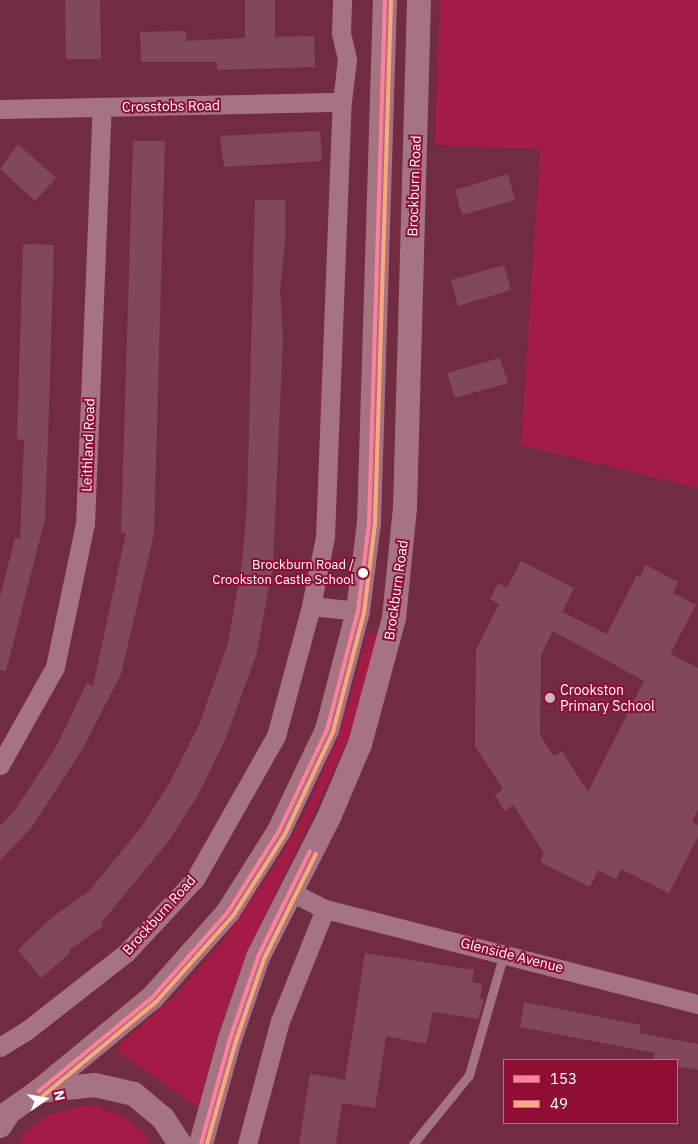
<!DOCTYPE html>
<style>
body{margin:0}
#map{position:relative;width:698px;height:1144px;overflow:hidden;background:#722c41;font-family:"IBM Plex Sans",sans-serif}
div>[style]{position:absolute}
.green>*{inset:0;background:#a41c45}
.building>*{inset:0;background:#804859}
.service>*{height:9px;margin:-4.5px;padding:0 4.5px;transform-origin:4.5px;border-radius:4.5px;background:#a57382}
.minor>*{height:19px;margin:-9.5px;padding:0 9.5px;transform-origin:9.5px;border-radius:9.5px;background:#a57382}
.tertiary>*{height:24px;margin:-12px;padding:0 12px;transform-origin:12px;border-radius:12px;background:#a57382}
.bus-1>*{height:4px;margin:-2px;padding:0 2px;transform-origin:2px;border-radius:2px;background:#ff8098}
.bus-2>*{height:4px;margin:-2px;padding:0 2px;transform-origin:2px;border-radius:2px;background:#fea67b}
.dots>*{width:14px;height:14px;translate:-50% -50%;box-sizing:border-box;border:2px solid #8f0f34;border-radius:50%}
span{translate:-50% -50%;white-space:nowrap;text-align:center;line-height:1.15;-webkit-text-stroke:4px #8f0f34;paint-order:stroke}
.bus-label{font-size:13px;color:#fff}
.right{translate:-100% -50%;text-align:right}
.street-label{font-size:14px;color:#fff}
.poi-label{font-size:14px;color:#fff}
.left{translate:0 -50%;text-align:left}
.legend{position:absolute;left:503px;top:1059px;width:175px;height:65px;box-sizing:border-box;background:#8f0f34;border:1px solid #bc6f85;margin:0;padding:6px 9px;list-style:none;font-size:15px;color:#fff}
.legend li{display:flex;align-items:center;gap:10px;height:25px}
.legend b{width:25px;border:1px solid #bc6f85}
.north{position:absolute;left:20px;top:1074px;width:50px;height:50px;-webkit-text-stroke:4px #8f0f34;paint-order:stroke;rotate:77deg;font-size:14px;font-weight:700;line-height:20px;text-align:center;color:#fff}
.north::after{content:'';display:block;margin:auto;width:18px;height:22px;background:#fff;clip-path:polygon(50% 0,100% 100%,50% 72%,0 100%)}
</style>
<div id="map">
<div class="green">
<i style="clip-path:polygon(440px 0,698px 0,698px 488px,521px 445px,540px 149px,435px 145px)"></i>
<i style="clip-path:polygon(368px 633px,379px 635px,348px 740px,246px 955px,219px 1030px,198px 1107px,117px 1051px,121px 1044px,176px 995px,223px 941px,280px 858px,306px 811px,341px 729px)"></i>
<i style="clip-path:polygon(83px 1106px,97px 1106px,124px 1117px,142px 1131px,150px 1144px,18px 1144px,26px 1132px,48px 1115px)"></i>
</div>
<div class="building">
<i style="clip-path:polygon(65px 0,100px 0,101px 59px,66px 59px)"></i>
<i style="clip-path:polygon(245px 0,275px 0,275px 37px,314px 36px,315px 67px,217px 70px,217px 62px,141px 62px,140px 32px,186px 31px,186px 41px,245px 38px)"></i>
<i style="clip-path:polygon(320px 131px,322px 161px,224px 167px,220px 136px)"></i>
<i style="clip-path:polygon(133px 141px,165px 141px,154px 534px,121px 674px,83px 748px,32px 827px,0 860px,0 826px,15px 810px,55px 749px,87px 683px,93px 686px,126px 533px,121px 533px)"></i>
<i style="clip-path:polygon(18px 144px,56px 178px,35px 201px,0 169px)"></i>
<i style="clip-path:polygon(508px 174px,515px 200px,462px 215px,455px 190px)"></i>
<i style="clip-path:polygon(255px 200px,285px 200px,285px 241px,280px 290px,283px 337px,273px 566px,256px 656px,225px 740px,198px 795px,168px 842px,101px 923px,103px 926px,69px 950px,71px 952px,41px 978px,18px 950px,50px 919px,89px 891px,140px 829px,169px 784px,199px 725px,228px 643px,242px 564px,247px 505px)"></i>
<i style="clip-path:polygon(23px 244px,54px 245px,48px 440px,45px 519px,6px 671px,0 670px,0 597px,15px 538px,20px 539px,24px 440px,17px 439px)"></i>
<i style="clip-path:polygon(504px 265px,511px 290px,458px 306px,451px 280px)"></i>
<i style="clip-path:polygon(500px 358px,508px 383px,455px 398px,447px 373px)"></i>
<i style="clip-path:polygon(evenodd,521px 561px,574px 588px,562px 612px,607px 634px,637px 575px,640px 577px,646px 565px,678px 582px,673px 593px,696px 605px,670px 654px,698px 668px,698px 809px,692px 822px,698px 825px,698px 837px,669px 893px,621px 869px,616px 879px,598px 870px,590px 887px,540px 862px,544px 853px,513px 805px,505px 811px,495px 795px,503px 789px,475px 746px,476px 650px,499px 604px,490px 599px,498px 583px,507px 588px,521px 561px,553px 631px,644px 681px,588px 792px,562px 751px,554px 756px,540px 735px,541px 655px,553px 631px)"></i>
<i style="clip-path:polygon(365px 953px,474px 970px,472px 982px,482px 984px,480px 999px,484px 999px,478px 1019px,433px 1012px,426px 1044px,386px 1036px,375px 1108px,342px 1103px,336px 1144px,299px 1144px,310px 1074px,345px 1080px)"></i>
<i style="clip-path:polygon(524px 1002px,641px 1025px,639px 1033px,698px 1044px,698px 1070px,677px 1066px,677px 1060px,653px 1060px,655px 1053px,520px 1027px)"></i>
</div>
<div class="service">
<i style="left:413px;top:1144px;width:89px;rotate:-50.9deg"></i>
<i style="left:469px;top:1075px;width:127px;rotate:-74deg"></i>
</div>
<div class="minor">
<i style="left:0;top:109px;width:342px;rotate:-1.2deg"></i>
<i style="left:311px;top:606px;width:47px;rotate:6.1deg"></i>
<i style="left:0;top:765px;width:112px;rotate:-60.7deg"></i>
<i style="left:55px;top:667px;width:146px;rotate:-78.2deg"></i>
<i style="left:85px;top:524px;width:416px;rotate:-87.7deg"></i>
<i style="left:289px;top:891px;width:40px;rotate:26.6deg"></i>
<i style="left:325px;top:909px;width:385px;rotate:14.3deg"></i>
<i style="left:0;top:1047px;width:31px;rotate:-32deg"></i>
<i style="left:26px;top:1031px;width:127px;rotate:-38deg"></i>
<i style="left:126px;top:953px;width:101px;rotate:-47deg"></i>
<i style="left:195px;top:879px;width:164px;rotate:-60.5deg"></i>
<i style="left:276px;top:736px;width:135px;rotate:-74.9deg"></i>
<i style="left:311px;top:606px;width:70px;rotate:-78.5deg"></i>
<i style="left:325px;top:537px;width:435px;rotate:-87.8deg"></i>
<i style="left:342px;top:102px;width:43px;rotate:-83.4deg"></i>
<i style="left:347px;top:59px;width:27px;rotate:-103deg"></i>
<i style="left:341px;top:33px;width:33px;rotate:-88deg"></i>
<i style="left:247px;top:1144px;width:127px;rotate:-75deg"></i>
<i style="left:280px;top:1021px;width:121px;rotate:-68.1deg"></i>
</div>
<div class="tertiary">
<i style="left:39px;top:1091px;width:146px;rotate:-39.5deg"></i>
<i style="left:152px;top:998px;width:115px;rotate:-48.5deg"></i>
<i style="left:228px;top:912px;width:96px;rotate:-57.8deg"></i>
<i style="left:279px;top:831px;width:112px;rotate:-64.6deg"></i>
<i style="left:327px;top:730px;width:123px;rotate:-75.4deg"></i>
<i style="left:358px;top:611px;width:89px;rotate:-82.9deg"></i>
<i style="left:369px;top:523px;width:523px;rotate:-88.25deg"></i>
<i style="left:0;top:1126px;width:17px;rotate:-57deg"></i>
<i style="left:9px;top:1112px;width:37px;rotate:-35deg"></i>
<i style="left:39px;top:1091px;width:56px;rotate:-6.1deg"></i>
<i style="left:95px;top:1085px;width:40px;rotate:13deg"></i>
<i style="left:134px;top:1094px;width:38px;rotate:40deg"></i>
<i style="left:163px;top:1118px;width:31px;rotate:57deg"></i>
<i style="left:201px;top:1144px;width:109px;rotate:-74.6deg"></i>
<i style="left:230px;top:1039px;width:87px;rotate:-71.1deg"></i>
<i style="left:258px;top:957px;width:157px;rotate:-63.1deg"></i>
<i style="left:329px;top:817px;width:79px;rotate:-67deg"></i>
<i style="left:360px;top:744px;width:131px;rotate:-74.9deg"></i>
<i style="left:394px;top:618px;width:111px;rotate:-84.3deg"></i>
<i style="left:405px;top:508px;width:508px;rotate:-88.42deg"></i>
</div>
<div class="bus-1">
<i style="left:39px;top:1091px;width:146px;rotate:-39.5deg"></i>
<i style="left:152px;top:998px;width:115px;rotate:-48.5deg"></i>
<i style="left:228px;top:912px;width:96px;rotate:-57.8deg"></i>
<i style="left:279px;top:831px;width:112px;rotate:-64.6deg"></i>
<i style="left:327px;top:730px;width:123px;rotate:-75.4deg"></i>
<i style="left:358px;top:611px;width:89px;rotate:-82.9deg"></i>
<i style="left:369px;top:523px;width:523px;rotate:-88.25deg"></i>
<i style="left:201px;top:1144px;width:109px;rotate:-74.6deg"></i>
<i style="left:230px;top:1039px;width:87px;rotate:-71.1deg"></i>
<i style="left:258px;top:957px;width:118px;rotate:-63.9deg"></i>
</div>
<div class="bus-2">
<i style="left:43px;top:1096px;width:147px;rotate:-39.8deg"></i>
<i style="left:156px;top:1002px;width:115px;rotate:-48.2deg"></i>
<i style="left:233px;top:916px;width:97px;rotate:-57.6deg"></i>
<i style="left:285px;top:834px;width:113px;rotate:-64.8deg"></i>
<i style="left:333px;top:732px;width:123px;rotate:-75.4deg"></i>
<i style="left:364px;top:613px;width:90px;rotate:-83deg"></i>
<i style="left:375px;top:524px;width:524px;rotate:-88.25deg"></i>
<i style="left:207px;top:1144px;width:107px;rotate:-74.3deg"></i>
<i style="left:236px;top:1041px;width:87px;rotate:-71.1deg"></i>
<i style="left:264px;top:959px;width:117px;rotate:-63.7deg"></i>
</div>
<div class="dots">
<i style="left:363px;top:573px;background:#fff"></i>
<i style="left:550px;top:698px;background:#ceb5bc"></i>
</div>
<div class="bus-label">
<span class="right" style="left:354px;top:573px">Brockburn Road /<br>Crookston Castle School</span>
</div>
<div class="street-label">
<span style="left:171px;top:106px;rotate:-1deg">Crosstobs Road</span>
<span style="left:414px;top:186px;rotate:-88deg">Brockburn Road</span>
<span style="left:88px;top:445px;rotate:-88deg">Leithland Road</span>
<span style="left:396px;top:590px;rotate:-82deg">Brockburn Road</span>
<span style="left:159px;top:915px;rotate:-48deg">Brockburn Road</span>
<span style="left:512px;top:955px;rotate:14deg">Glenside Avenue</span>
</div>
<div class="poi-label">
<span class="left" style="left:560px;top:698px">Crookston<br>Primary School</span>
</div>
<ul class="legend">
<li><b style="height:6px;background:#ff8098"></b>153</li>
<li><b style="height:6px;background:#fea67b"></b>49</li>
</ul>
<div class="north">N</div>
</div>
